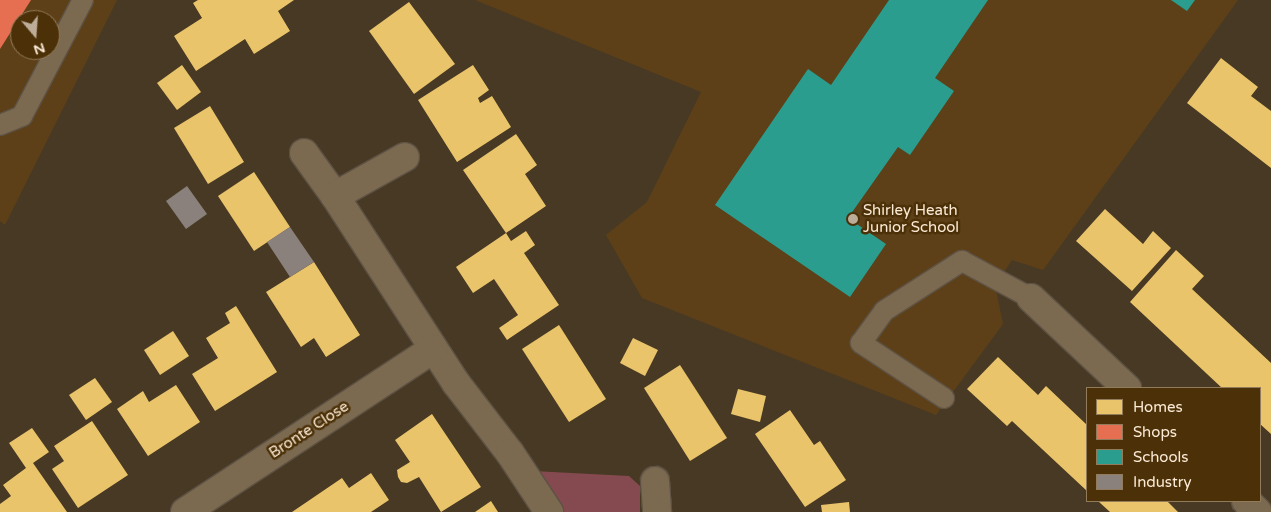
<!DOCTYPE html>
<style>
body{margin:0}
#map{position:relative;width:1271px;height:512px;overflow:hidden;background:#483924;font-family:"Varela Round",sans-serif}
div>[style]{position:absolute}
.built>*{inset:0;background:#5d4018}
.green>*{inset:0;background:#854a4f}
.homes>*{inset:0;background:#e9c46a}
.shops>*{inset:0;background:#e76f51}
.schools>*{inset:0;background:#2a9d8f}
.industry>*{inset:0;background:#8a817c}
.roads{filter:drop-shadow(1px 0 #5d5244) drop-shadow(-1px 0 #5d5244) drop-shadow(0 1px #5d5244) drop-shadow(0 -1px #5d5244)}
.lane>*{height:20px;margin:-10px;padding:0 10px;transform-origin:10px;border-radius:10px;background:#7b6950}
.street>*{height:28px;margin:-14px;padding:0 14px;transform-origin:14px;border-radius:14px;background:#7b6950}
.dots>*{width:14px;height:14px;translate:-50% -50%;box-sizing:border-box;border:2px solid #4c3108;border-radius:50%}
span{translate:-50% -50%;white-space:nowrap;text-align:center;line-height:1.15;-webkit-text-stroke:5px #4c3108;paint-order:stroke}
.poi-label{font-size:15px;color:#fbead6}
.left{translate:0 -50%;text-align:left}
.street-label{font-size:15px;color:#fbead6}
.legend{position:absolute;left:1086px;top:387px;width:175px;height:115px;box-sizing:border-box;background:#4c3108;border:1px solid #927b5a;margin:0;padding:6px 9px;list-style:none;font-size:15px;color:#fbead6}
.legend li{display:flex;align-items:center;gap:10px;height:25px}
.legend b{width:25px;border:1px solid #927b5a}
.north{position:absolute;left:10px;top:10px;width:50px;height:50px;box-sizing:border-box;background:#4c3108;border:1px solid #927b5a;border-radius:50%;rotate:162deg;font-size:14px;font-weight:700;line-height:20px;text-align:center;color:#fbead6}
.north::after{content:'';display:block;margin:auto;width:18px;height:22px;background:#bcac98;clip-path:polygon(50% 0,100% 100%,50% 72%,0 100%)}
</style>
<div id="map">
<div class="built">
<i style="clip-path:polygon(evenodd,0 0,117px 0,5px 225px,0 221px,0 0,20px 20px,50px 20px,50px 50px,20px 50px,20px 20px)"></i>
<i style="clip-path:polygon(475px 0,1238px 0,1043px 270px,1012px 260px,995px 285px,1003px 324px,936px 415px,642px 298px,606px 235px,647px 202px,701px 92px)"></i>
</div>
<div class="green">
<i style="clip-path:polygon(533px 471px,629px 476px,640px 486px,640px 512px,564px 512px,551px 500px)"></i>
</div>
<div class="homes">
<i style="clip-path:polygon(198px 0,294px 0,278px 11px,290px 31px,254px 54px,245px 39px,196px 71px,174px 36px,202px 18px,193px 3px)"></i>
<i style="clip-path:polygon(409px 2px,455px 64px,414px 94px,369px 31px)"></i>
<i style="clip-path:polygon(1221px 58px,1258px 87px,1251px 96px,1271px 111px,1271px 168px,1187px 103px)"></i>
<i style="clip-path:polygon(182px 65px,201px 92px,177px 110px,157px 83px)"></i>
<i style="clip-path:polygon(473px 65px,489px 90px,478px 98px,480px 103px,492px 96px,511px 127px,457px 162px,418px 100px)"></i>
<i style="clip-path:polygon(210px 106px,244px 162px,208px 184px,174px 128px)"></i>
<i style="clip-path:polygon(516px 134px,537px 165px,525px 174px,546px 206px,506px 233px,463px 170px)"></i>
<i style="clip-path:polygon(254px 172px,290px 227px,254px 251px,218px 196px)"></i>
<i style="clip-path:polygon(1105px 209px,1143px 244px,1153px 231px,1171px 248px,1132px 291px,1076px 241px)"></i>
<i style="clip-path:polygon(526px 231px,535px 245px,524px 253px,559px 305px,507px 340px,499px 328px,518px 315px,494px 279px,473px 293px,456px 267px,506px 233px,511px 241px)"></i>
<i style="clip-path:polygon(1176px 250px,1204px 276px,1192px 289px,1271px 363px,1271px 434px,1260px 424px,1260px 388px,1222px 388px,1130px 302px)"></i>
<i style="clip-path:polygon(314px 262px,360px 335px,326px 357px,314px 338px,301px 347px,266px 292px)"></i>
<i style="clip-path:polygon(236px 306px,277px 372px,215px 411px,192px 374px,218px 358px,206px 338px,230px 323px,225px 313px)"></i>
<i style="clip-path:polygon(559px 325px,606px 399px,569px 422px,522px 349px)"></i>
<i style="clip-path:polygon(173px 331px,189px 356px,160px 375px,144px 350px)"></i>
<i style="clip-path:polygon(633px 338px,658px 350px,645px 376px,620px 363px)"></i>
<i style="clip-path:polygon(998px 357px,1038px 395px,1046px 386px,1087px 425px,1087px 491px,1012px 421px,1007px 426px,967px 389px)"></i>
<i style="clip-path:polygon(680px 365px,727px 438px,690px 461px,644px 388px)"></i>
<i style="clip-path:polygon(95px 378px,112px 402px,86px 420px,69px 395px)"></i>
<i style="clip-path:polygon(176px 385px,200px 422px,148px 456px,117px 409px,143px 391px,149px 402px)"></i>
<i style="clip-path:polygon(738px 389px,766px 396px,760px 422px,731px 414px)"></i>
<i style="clip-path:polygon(790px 410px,814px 445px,820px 441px,846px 480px,805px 507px,755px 434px)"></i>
<i style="clip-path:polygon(432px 414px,481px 487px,441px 512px,419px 477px,407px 483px,401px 482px,398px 477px,397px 470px,410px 462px,395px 440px)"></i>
<i style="clip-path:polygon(92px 421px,128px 475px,78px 508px,52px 469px,64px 461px,54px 446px)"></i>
<i style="clip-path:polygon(32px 428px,49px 452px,33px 463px,67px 512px,0 512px,0 504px,11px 496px,3px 485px,26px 468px,9px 443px)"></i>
<i style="clip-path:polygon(371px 473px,389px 500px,371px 512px,292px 512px,342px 478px,349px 488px)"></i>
<i style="clip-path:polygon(491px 501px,498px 512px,475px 512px)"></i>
<i style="clip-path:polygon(1098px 501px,1167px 501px,1178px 512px,1110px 512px)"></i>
<i style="clip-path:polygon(849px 502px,850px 512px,822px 512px,821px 505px)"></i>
</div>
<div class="shops">
<i style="clip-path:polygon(0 0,31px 0,0 49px)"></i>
</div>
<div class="schools">
<i style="clip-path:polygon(889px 0,988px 0,935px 78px,954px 91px,910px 155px,898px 147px,848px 218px,886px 244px,850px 297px,715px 205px,808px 69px,831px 85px)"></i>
<i style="clip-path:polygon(1171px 0,1195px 0,1187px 11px)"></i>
</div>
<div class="industry">
<i style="clip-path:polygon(187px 186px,207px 214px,186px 229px,166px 201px)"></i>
<i style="clip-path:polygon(290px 227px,314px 262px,290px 277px,267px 242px)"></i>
</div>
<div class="roads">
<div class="lane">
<i style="left:0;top:125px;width:24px;rotate:-22deg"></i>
<i style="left:22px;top:116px;width:131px;rotate:-62.3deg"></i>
<i style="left:944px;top:398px;width:100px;rotate:-146.5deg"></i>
<i style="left:861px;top:343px;width:39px;rotate:-54deg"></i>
<i style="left:884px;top:311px;width:93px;rotate:-32.7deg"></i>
<i style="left:962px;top:261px;width:78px;rotate:28.2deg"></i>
</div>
<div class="street">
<i style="left:304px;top:153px;width:53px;rotate:54.2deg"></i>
<i style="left:335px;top:196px;width:223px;rotate:57.1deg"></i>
<i style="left:456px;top:383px;width:88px;rotate:52.4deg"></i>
<i style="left:510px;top:453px;width:71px;rotate:56.5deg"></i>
<i style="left:335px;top:196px;width:80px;rotate:-29.1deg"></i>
<i style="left:1031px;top:298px;width:132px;rotate:43.2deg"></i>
<i style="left:655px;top:481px;width:31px;rotate:86deg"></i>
<i style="left:1246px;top:501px;width:16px;rotate:43deg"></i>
<i style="left:185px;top:512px;width:297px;rotate:-33.3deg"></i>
</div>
</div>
<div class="dots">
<i style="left:853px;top:219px;background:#bcac98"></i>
</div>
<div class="poi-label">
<span class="left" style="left:863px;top:219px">Shirley Heath<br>Junior School</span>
</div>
<div class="street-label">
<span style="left:309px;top:430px;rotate:-33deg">Bronte Close</span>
</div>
<ul class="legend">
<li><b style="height:14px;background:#e9c46a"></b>Homes</li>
<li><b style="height:14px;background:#e76f51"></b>Shops</li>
<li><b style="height:14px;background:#2a9d8f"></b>Schools</li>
<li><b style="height:14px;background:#8a817c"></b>Industry</li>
</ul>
<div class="north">N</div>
</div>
